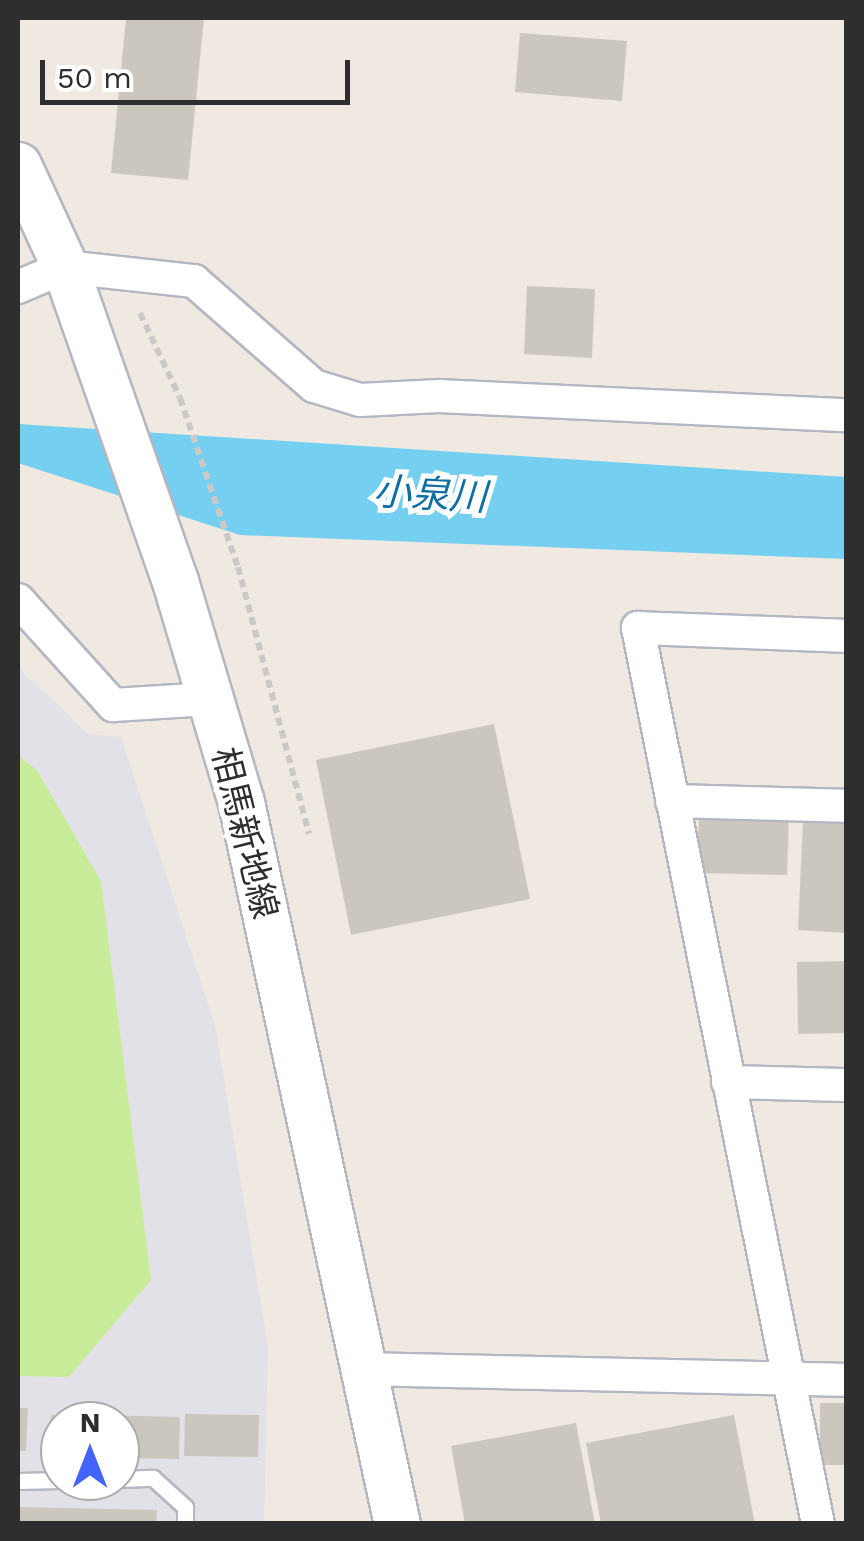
<!DOCTYPE html>
<meta charset="utf-8">
<style>
body{margin:0}
#map{position:relative;width:864px;height:1541px;overflow:hidden;background:#efe9e1;font-family:"Work Sans","Noto Sans JP",sans-serif}
div>[style]{position:absolute}
.industrial>*{inset:0;background:#e3e1e8}
.pitch>*{inset:0;background:#c9ec9a}
.water>*{inset:0;background:#75cff0}
.building>*{inset:0;background:#cbc7bf}
.path>*{height:6px;margin-top:-3px;transform-origin:0;background:repeating-linear-gradient(90deg,#c9c9c9 0 8px,transparent 0 13px)}
.roads{filter:drop-shadow(2px 0 #b4b7c1) drop-shadow(-2px 0 #b4b7c1) drop-shadow(0 2px #b4b7c1) drop-shadow(0 -2px #b4b7c1)}
.service>*{height:15px;margin:-7.5px;padding:0 7.5px;transform-origin:7.5px;border-radius:7.5px;background:#fff}
.minor>*{height:32px;margin:-16px;padding:0 16px;transform-origin:16px;border-radius:16px;background:#fff}
.secondary>*{height:45px;margin:-22.5px;padding:0 22.5px;transform-origin:22.5px;border-radius:22.5px;background:#fff}
span{translate:-50% -50%;white-space:nowrap;text-align:center;line-height:1.15;-webkit-text-stroke:10px #fff;paint-order:stroke}
.street-label{font-size:35px;color:#2e2e2e}
.water-label{font-size:38px;color:#0d6fa3;font-style:italic}
.frame{position:absolute;inset:0;border:20px solid #2e2e2e;pointer-events:none}
.north{position:absolute;left:40px;top:1401px;width:100px;height:100px;box-sizing:border-box;background:#fff;border:2px solid #ababab;border-radius:50%;rotate:0deg;font-size:28px;font-weight:700;line-height:40px;text-align:center;color:#2e2e2e}
.north::after{content:'';display:block;margin:auto;width:35px;height:45px;background:#4264fb;clip-path:polygon(50% 0,100% 100%,50% 72%,0 100%)}
.scale{position:absolute;left:40px;top:60px;width:310px;height:45px;box-sizing:border-box;border:5px solid #2e2e2e;border-top:0;padding-left:12px;font-size:30px;line-height:35px;white-space:nowrap;color:#2e2e2e;-webkit-text-stroke:8px #fff;paint-order:stroke}
</style>
<div id="map">
<div class="industrial">
<i style="clip-path:polygon(evenodd,18px 667px,88px 734px,121px 737px,215px 1025px,268px 1347px,264px 1523px,18px 1523px,18px 667px,60px 1421px,120px 1421px,120px 1481px,60px 1481px,60px 1421px)"></i>
</div>
<div class="pitch">
<i style="clip-path:polygon(18px 756px,37px 770px,101px 881px,151px 1280px,69px 1377px,18px 1376px)"></i>
</div>
<div class="water">
<i style="clip-path:polygon(18px 424px,846px 477px,846px 559px,240px 535px,18px 463px)"></i>
</div>
<div class="building">
<i style="clip-path:polygon(126px 18px,204px 18px,188px 180px,111px 173px)"></i>
<i style="clip-path:polygon(520px 33px,627px 41px,622px 101px,515px 92px)"></i>
<i style="clip-path:polygon(527px 286px,595px 289px,592px 358px,524px 354px)"></i>
<i style="clip-path:polygon(494px 724px,530px 899px,351px 935px,316px 760px)"></i>
<i style="clip-path:polygon(699px 814px,789px 816px,787px 875px,697px 873px)"></i>
<i style="clip-path:polygon(803px 820px,846px 822px,846px 933px,798px 930px)"></i>
<i style="clip-path:polygon(846px 961px,846px 1033px,798px 1034px,797px 962px)"></i>
<i style="clip-path:polygon(820px 1403px,846px 1403px,846px 1465px,820px 1465px)"></i>
<i style="clip-path:polygon(18px 1408px,28px 1408px,26px 1451px,18px 1451px)"></i>
<i style="clip-path:polygon(185px 1414px,259px 1415px,258px 1457px,184px 1456px)"></i>
<i style="clip-path:polygon(51px 1415px,77px 1416px,77px 1421px,60px 1421px,60px 1454px,49px 1454px)"></i>
<i style="clip-path:polygon(97px 1415px,180px 1417px,179px 1459px,120px 1458px,120px 1421px,97px 1421px)"></i>
<i style="clip-path:polygon(734px 1415px,755px 1524px,601px 1524px,586px 1443px)"></i>
<i style="clip-path:polygon(576px 1423px,595px 1524px,465px 1524px,451px 1446px)"></i>
<i style="clip-path:polygon(18px 1507px,157px 1510px,156px 1524px,18px 1524px)"></i>
</div>
<div class="path">
<i style="left:140px;top:313px;width:94px;rotate:64.8deg"></i>
<i style="left:180px;top:398px;width:179px;rotate:71.1deg"></i>
<i style="left:238px;top:567px;width:276px;rotate:75.1deg"></i>
</div>
<div class="roads">
<div class="service">
<i style="left:120px;top:1479px;width:33px;rotate:-2deg"></i>
<i style="left:153px;top:1478px;width:43px;rotate:42.2deg"></i>
<i style="left:185px;top:1507px;width:17px;rotate:90deg"></i>
<i style="left:18px;top:1481px;width:42px;rotate:-1.4deg"></i>
</div>
<div class="minor">
<i style="left:18px;top:287px;width:51px;rotate:-23.1deg"></i>
<i style="left:65px;top:267px;width:130px;rotate:6.2deg"></i>
<i style="left:194px;top:281px;width:159px;rotate:41.2deg"></i>
<i style="left:314px;top:386px;width:48px;rotate:16.9deg"></i>
<i style="left:360px;top:400px;width:79px;rotate:-2.9deg"></i>
<i style="left:439px;top:396px;width:407px;rotate:2.7deg"></i>
<i style="left:18px;top:600px;width:142px;rotate:47.9deg"></i>
<i style="left:113px;top:705px;width:96px;rotate:-3.6deg"></i>
<i style="left:672px;top:801px;width:174px;rotate:1.6deg"></i>
<i style="left:728px;top:1082px;width:118px;rotate:1.5deg"></i>
<i style="left:366px;top:1369px;width:480px;rotate:1.3deg"></i>
<i style="left:818px;top:1524px;width:914px;rotate:-101.36deg"></i>
<i style="left:638px;top:628px;width:208px;rotate:2.2deg"></i>
</div>
<div class="secondary">
<i style="left:18px;top:165px;width:112px;rotate:65.3deg"></i>
<i style="left:65px;top:267px;width:333px;rotate:70.7deg"></i>
<i style="left:175px;top:581px;width:231px;rotate:73.4deg"></i>
<i style="left:241px;top:802px;width:739px;rotate:77.81deg"></i>
</div>
</div>
<div class="street-label">
<span style="left:245px;top:833px;rotate:76deg">相馬新地線</span>
</div>
<div class="water-label">
<span style="left:430px;top:495px;rotate:3deg">小泉川</span>
</div>
<div class="frame"></div>
<div class="north">N</div>
<div class="scale">50 m</div>
</div>
